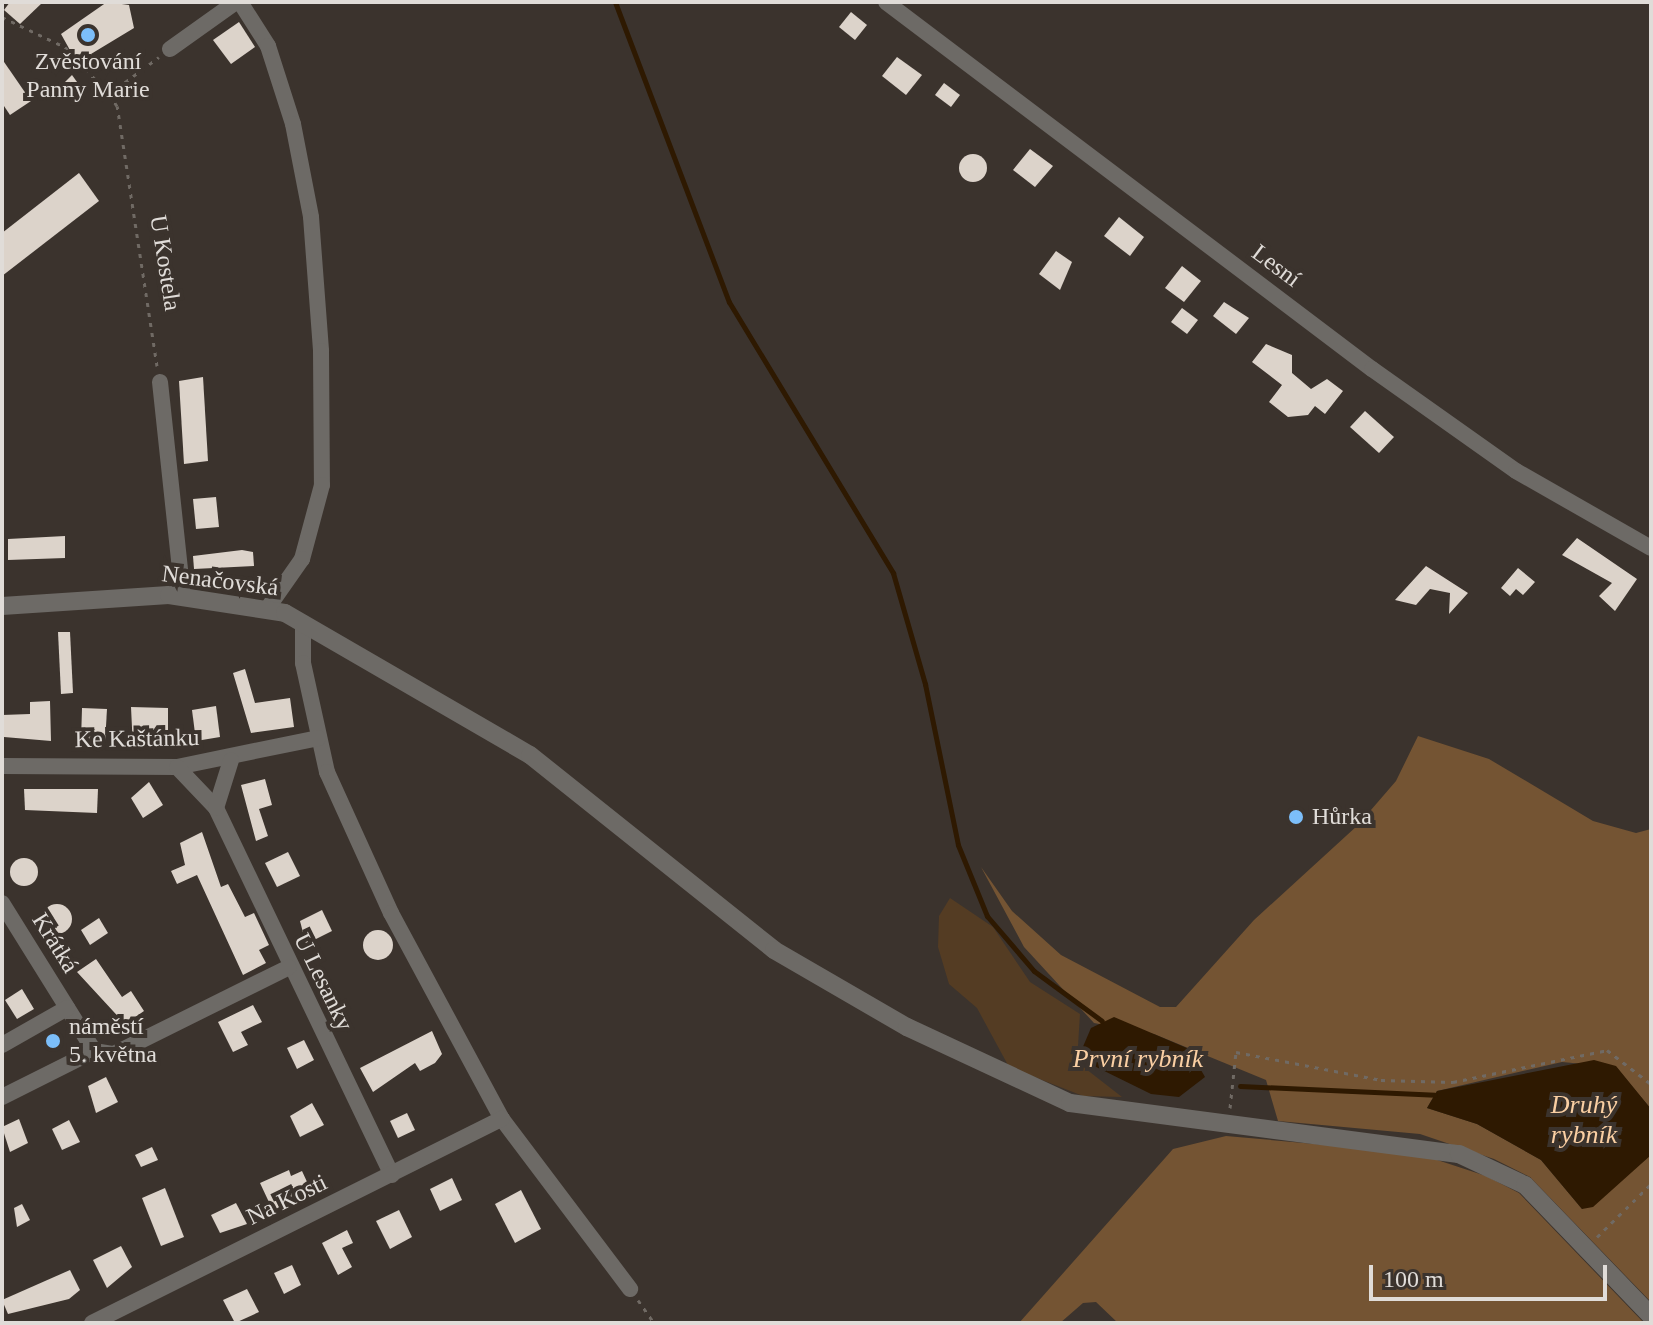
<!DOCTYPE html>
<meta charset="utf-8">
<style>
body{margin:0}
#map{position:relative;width:1653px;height:1325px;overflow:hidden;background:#3b332d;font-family:Georgia,serif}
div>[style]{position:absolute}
.green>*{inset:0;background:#543c23}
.forest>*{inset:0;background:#745433}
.water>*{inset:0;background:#2e1901}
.stream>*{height:5px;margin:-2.5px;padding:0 2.5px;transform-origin:2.5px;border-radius:2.5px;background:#2e1901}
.building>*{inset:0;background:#dcd3ca}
.round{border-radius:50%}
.path>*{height:3px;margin-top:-1.5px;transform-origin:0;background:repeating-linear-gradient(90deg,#706a64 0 4px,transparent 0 10px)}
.minor>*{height:16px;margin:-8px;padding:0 8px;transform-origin:8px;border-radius:8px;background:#6d6a66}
.tertiary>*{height:18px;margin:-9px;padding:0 9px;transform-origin:9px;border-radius:9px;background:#6d6a66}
.dots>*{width:22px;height:22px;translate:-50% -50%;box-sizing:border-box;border:4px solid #3b332d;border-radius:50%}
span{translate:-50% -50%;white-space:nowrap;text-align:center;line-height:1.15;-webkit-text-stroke:8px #3b332d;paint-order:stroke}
.poi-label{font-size:24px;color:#e0dcd8}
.left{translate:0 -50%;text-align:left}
.street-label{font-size:24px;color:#e0dcd8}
.water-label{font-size:26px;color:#facfa3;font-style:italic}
.frame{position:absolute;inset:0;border:4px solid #e0dcd8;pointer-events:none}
.scale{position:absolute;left:1369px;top:1265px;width:238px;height:36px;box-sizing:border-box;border:4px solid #e0dcd8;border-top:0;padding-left:10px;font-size:24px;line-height:28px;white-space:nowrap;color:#e0dcd8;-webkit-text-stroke:6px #3b332d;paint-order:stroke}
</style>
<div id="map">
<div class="green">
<i style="clip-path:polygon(950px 898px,993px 927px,1030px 982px,1080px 1014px,1077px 1062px,1122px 1097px,1083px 1096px,1009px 1067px,977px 1008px,949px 984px,938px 947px,939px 916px)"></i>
</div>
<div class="forest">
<i style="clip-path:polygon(1418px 736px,1489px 759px,1593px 821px,1636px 833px,1651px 829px,1651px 1109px,1616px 1067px,1562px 1062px,1437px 1091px,1427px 1108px,1477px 1124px,1541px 1160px,1582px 1209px,1651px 1155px,1651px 1302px,1530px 1177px,1494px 1159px,1420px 1134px,1278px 1121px,1266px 1080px,1154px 1034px,1094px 1023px,1024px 947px,981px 867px,1012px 911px,1061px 955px,1160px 1007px,1176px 1007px,1254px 920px,1358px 825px,1396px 781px)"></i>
<i style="clip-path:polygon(1226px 1136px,1416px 1153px,1486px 1176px,1519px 1193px,1644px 1323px,1118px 1323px,1096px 1302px,1083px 1303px,1060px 1323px,1019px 1323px,1173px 1149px)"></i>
</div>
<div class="water">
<i style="clip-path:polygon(1114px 1017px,1189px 1049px,1205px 1077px,1179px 1097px,1151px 1094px,1086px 1062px,1082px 1049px,1091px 1028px)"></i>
<i style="clip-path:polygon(1594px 1060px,1616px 1066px,1651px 1109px,1651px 1155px,1593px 1207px,1582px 1209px,1541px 1160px,1477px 1124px,1427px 1108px,1437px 1091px)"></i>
</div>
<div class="stream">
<i style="left:615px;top:2px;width:321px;rotate:69.2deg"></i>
<i style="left:729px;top:302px;width:317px;rotate:58.8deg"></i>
<i style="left:893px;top:573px;width:116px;rotate:73.9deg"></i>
<i style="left:925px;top:684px;width:164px;rotate:78.4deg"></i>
<i style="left:958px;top:845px;width:77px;rotate:67.8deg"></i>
<i style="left:987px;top:916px;width:72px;rotate:49.5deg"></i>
<i style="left:1034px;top:971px;width:84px;rotate:36.3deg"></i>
<i style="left:1240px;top:1086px;width:195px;rotate:2.6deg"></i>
</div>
<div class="building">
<i style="clip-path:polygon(10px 2px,43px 2px,20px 24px,4px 10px)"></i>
<i style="clip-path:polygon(107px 2px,129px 5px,134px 28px,91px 54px,96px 60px,81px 70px,61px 34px)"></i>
<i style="clip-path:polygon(851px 12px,867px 25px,855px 40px,839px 27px)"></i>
<i style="clip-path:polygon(239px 22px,255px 47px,231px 64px,213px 40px)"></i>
<i style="clip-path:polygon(897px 57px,922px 75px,906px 95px,882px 76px)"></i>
<i style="clip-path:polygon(2px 59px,31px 101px,10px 115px,2px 103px)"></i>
<i style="clip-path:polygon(72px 75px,82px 89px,65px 97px,59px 88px)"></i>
<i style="clip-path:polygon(944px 83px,960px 95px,951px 107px,935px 95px)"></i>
<i style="clip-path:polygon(1030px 149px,1053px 166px,1035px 187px,1013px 170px)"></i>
<i class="round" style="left:959px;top:154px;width:28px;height:28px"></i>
<i style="clip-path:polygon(79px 173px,99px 201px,2px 276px,2px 233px)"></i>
<i style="clip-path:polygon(1119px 217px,1144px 237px,1130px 256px,1104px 236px)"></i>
<i style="clip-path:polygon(1056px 251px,1072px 262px,1060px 290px,1039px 274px)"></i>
<i style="clip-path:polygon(1182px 266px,1201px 281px,1184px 302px,1165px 288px)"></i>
<i style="clip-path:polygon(1224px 302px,1249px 318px,1236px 334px,1213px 316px)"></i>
<i style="clip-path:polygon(1182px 308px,1198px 320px,1187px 334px,1171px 322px)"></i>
<i style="clip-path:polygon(1266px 344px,1292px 355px,1292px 373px,1311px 389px,1327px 379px,1343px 391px,1325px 414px,1315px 406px,1308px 415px,1288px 417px,1269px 402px,1282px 385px,1252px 362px)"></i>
<i style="clip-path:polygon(203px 377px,208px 461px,184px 464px,179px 381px)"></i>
<i style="clip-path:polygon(1365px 411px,1394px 437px,1379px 453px,1350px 427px)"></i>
<i style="clip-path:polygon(216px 497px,219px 527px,196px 529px,193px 499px)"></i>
<i style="clip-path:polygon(65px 536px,65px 558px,8px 560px,8px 539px)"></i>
<i style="clip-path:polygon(1577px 538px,1637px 579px,1615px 611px,1599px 596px,1612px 583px,1562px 555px)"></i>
<i style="clip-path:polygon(242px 550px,253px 552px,254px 566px,194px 569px,193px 556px)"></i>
<i style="clip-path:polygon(1426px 566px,1468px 593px,1449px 614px,1450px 593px,1430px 589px,1416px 605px,1395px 600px)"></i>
<i style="clip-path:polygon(1518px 568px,1535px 582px,1523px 595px,1516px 589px,1510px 596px,1501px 588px)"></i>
<i style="clip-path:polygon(58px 632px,70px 632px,73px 693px,61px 694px)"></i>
<i style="clip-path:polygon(245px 669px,255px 703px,290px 698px,294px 727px,251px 733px,233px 673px)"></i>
<i style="clip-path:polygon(50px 701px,51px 741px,4px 737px,2px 715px,30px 714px,30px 702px)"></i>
<i style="clip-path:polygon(216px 706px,220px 737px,196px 741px,192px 710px)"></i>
<i style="clip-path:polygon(131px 707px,168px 708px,168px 730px,150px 730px,149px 749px,133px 749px)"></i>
<i style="clip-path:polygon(82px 708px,107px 709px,105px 743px,81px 741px)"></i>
<i style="clip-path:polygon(265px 779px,272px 805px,259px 809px,268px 836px,256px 841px,241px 785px)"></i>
<i style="clip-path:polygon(149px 782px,163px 805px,143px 818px,131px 798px)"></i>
<i style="clip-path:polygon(24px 789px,98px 789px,97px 813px,25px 810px)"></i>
<i style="clip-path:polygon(202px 832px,221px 887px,228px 884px,245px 917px,254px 913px,269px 945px,259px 950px,266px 963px,243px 975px,197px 875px,177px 884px,171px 871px,185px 865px,180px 843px)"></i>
<i style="clip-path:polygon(288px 852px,300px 876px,277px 887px,265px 863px)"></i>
<i class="round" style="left:10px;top:858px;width:28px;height:28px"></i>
<i class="round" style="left:42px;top:904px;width:30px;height:30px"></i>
<i style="clip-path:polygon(322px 910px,332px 931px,306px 944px,300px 921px)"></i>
<i style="clip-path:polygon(99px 918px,108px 933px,90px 945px,81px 930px)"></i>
<i class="round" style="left:363px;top:930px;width:30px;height:30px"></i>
<i style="clip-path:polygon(96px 959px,122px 997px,131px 991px,144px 1011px,125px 1024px,77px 972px)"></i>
<i style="clip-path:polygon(22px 989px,34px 1009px,17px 1019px,5px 1000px)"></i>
<i style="clip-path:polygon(253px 1005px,262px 1022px,241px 1032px,248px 1045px,233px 1052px,218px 1022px)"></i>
<i style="clip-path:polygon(432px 1031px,442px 1054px,435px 1063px,420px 1071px,415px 1063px,373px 1092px,360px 1068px)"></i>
<i style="clip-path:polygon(304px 1040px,314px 1060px,297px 1069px,287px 1048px)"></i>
<i style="clip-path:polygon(106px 1077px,118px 1102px,96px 1113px,88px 1086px)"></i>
<i style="clip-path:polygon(312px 1103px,324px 1125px,300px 1137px,290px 1116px)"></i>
<i style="clip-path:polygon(407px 1113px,415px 1130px,398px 1138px,390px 1121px)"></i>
<i style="clip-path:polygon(19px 1119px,28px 1143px,10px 1152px,2px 1127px)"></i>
<i style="clip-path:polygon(69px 1120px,80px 1142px,62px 1150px,52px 1129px)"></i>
<i style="clip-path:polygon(152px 1147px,158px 1160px,141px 1167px,135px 1155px)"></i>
<i style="clip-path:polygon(289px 1170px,291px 1176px,302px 1171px,314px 1197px,275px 1215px,260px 1183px)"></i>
<i style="clip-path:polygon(452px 1178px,462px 1200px,440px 1211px,430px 1189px)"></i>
<i style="clip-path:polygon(165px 1188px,184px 1237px,161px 1246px,142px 1198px)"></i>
<i style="clip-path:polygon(521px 1190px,541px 1229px,515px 1243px,495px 1204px)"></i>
<i style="clip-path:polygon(236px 1203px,247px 1224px,220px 1233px,211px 1215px)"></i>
<i style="clip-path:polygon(22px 1204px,30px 1220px,17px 1227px,14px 1208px)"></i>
<i style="clip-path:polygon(399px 1210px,412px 1237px,390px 1249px,376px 1221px)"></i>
<i style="clip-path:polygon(347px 1230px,353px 1243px,342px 1248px,352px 1267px,338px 1275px,322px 1243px)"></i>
<i style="clip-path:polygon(121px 1246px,132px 1267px,107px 1288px,93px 1260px)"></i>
<i style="clip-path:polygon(292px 1265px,301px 1285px,284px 1294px,274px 1273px)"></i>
<i style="clip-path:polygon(70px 1270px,80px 1290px,69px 1299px,8px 1314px,2px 1300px)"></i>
<i style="clip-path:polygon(247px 1289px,259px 1312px,235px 1323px,223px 1300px)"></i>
</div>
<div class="path">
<i style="left:2px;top:17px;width:70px;rotate:25.5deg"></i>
<i style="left:65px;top:47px;width:64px;rotate:46.9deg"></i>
<i style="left:157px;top:366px;width:263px;rotate:-98.7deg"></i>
<i style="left:117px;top:106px;width:14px;rotate:-124deg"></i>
<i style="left:109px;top:94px;width:62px;rotate:-36.5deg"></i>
<i style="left:1230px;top:1108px;width:56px;rotate:-83.9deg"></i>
<i style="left:1236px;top:1052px;width:148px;rotate:10.9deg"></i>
<i style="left:1381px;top:1080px;width:72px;rotate:1.6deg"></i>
<i style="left:1453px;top:1082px;width:157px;rotate:-11.7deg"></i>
<i style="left:1607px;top:1050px;width:56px;rotate:37.7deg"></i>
<i style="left:1597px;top:1237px;width:76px;rotate:-44.5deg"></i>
<i style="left:638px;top:1300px;width:28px;rotate:55deg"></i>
</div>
<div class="minor">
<i style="left:240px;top:2px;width:52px;rotate:57.5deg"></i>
<i style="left:268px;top:46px;width:82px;rotate:72.2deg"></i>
<i style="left:293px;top:124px;width:95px;rotate:79deg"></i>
<i style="left:311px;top:217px;width:134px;rotate:85.7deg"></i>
<i style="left:321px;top:351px;width:134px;rotate:89.6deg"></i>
<i style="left:322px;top:485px;width:77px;rotate:105.1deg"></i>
<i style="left:302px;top:559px;width:61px;rotate:125deg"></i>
<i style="left:886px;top:2px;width:609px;rotate:37.06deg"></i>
<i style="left:1372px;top:369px;width:176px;rotate:35.3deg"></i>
<i style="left:1516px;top:471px;width:155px;rotate:29.7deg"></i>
<i style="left:170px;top:49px;width:81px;rotate:-35.5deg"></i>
<i style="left:160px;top:382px;width:215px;rotate:83.9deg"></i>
<i style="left:303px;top:623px;width:40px;rotate:90deg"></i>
<i style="left:303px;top:663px;width:112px;rotate:77.6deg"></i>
<i style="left:327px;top:772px;width:155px;rotate:65.6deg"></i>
<i style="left:391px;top:913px;width:234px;rotate:61.7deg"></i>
<i style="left:502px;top:1119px;width:213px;rotate:53deg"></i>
<i style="left:2px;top:766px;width:175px;rotate:0.3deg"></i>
<i style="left:177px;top:767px;width:144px;rotate:-11.6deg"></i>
<i style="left:177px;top:767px;width:57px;rotate:46.4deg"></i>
<i style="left:216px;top:808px;width:407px;rotate:64.4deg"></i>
<i style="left:216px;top:808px;width:50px;rotate:-72.6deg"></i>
<i style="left:2px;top:903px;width:174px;rotate:58.1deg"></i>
<i style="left:2px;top:1045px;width:75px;rotate:-29.6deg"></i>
<i style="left:94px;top:1051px;width:20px;rotate:9deg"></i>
<i style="left:114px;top:1054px;width:195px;rotate:-26.4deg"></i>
<i style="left:2px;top:1097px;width:103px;rotate:-26.6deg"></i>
<i style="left:92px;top:1323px;width:458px;rotate:-26.5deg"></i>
</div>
<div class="tertiary">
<i style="left:2px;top:606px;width:167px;rotate:-3.8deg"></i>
<i style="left:169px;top:595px;width:117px;rotate:8.8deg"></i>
<i style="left:285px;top:613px;width:283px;rotate:30.1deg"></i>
<i style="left:530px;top:755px;width:312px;rotate:38.6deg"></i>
<i style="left:774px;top:950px;width:154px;rotate:30.1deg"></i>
<i style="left:907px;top:1027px;width:180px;rotate:25deg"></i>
<i style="left:1070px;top:1103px;width:392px;rotate:7.5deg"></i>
<i style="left:1459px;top:1154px;width:73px;rotate:25.2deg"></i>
<i style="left:1525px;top:1185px;width:182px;rotate:46.1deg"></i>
</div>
<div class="dots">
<i style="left:88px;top:35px;background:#7cbef9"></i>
<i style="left:1296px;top:817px;background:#7cbef9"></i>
<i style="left:53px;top:1041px;background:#7cbef9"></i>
</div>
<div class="poi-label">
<span style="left:88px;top:76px">Zvěstování<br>Panny Marie</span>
<span class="left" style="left:1312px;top:817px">Hůrka</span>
<span class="left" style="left:69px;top:1041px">náměstí<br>5. května</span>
</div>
<div class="street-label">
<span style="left:165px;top:263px;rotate:81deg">U Kostela</span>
<span style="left:1276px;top:266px;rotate:37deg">Lesní</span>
<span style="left:220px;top:581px;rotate:7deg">Nenačovská</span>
<span style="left:137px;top:739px;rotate:-1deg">Ke Kaštánku</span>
<span style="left:55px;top:943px;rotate:58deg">Krátká</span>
<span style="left:323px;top:982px;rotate:64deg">U Lesanky</span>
<span style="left:287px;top:1200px;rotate:-26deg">Na Kosti</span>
</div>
<div class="water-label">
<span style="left:1138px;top:1059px">První rybník</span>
<span style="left:1584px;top:1120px">Druhý<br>rybník</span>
</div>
<div class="frame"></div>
<div class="scale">100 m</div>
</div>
